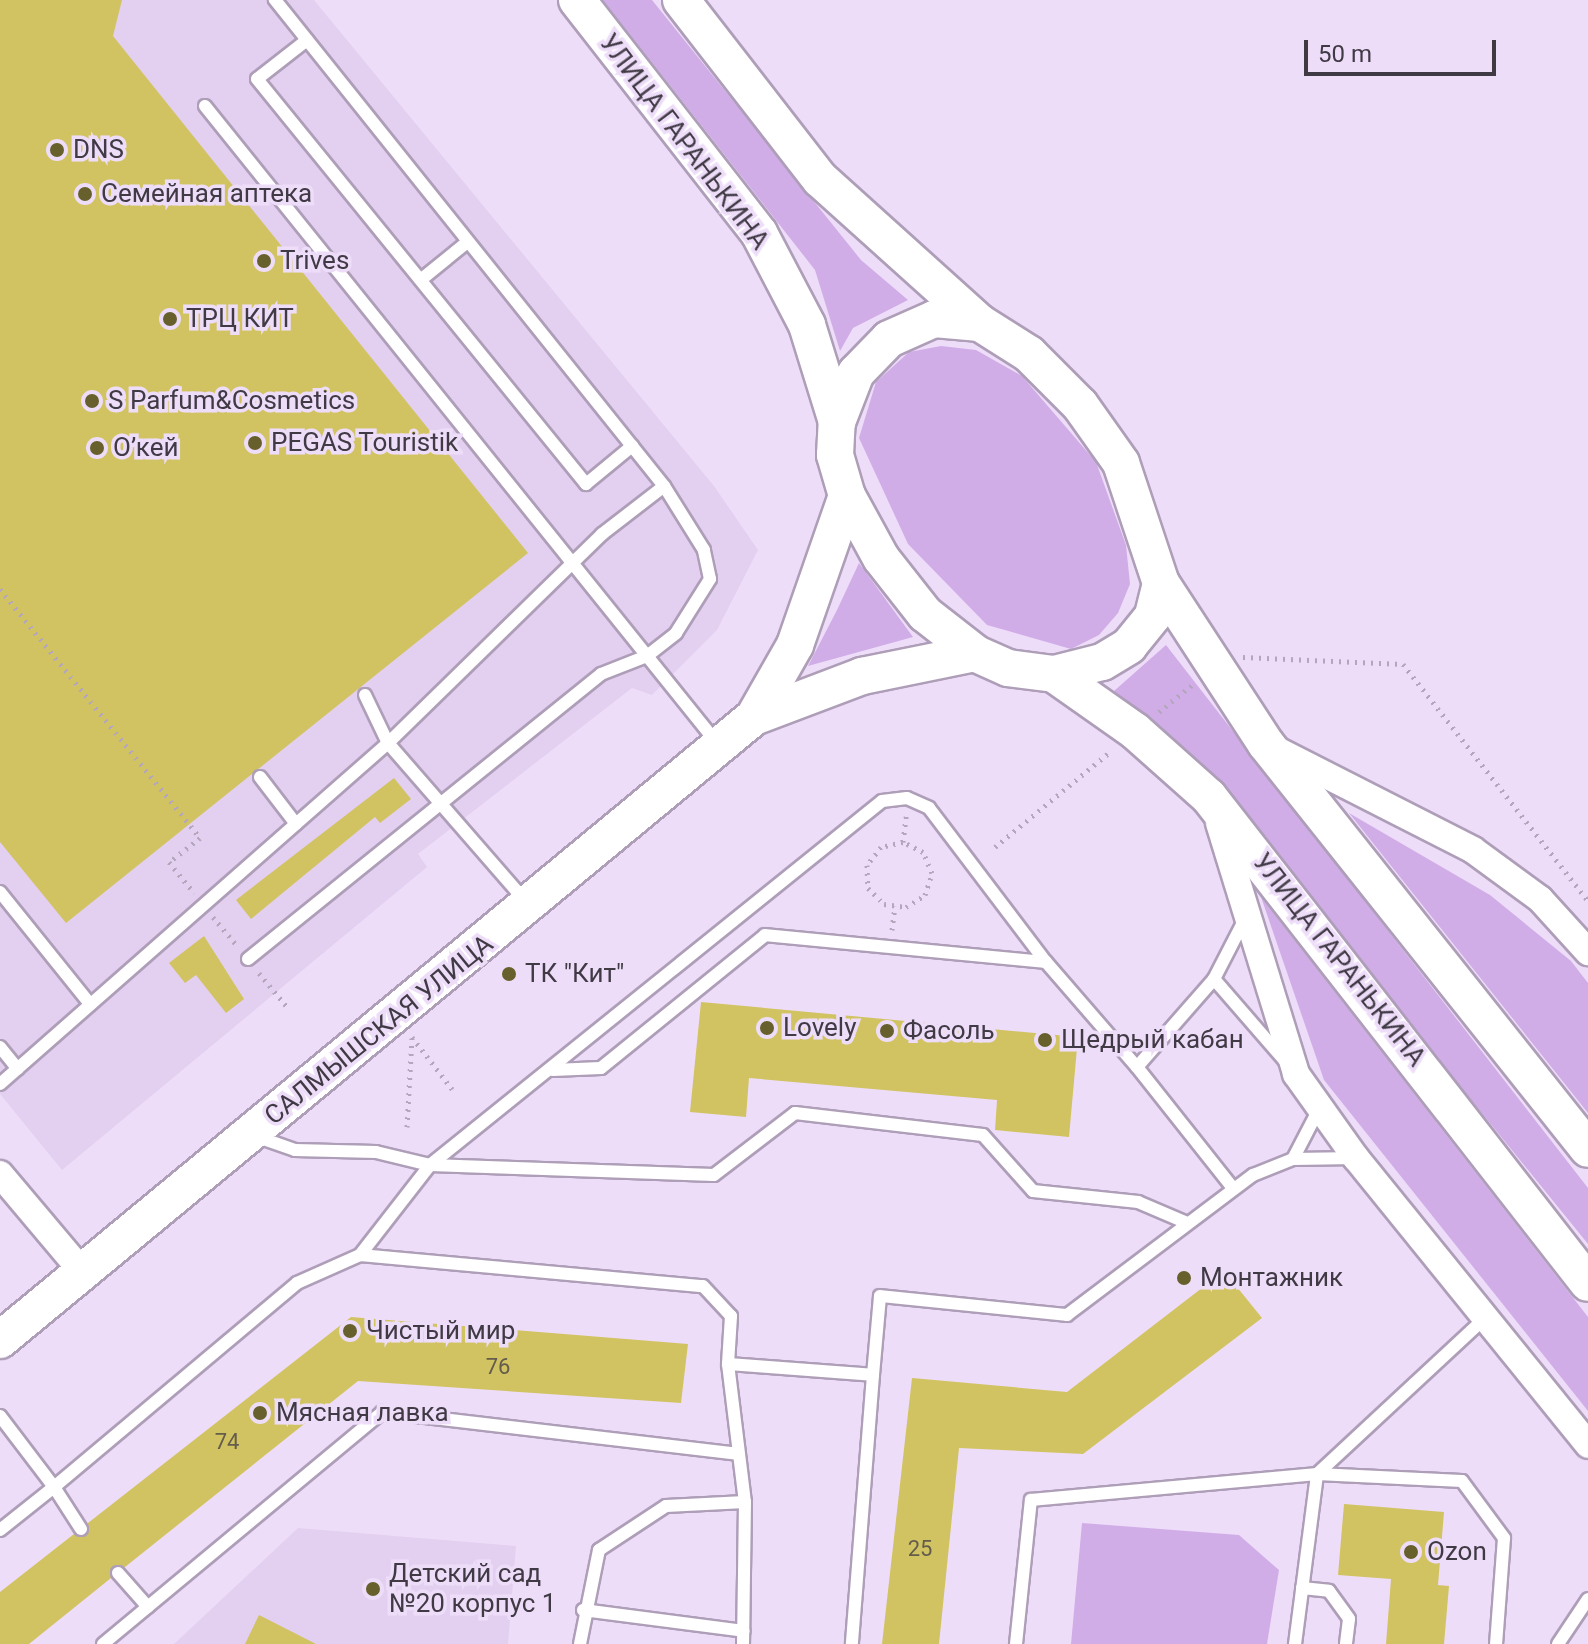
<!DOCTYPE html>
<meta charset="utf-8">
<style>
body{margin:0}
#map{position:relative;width:1588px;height:1644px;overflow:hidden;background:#eeddf9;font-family:Roboto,sans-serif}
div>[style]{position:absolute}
.built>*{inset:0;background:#e3cff0}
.green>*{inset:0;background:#d1ade8}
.building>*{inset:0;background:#d1c362}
.path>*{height:5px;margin-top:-2.5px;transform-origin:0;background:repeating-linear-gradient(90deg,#b4a7bd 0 2px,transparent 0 8px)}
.roads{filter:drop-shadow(2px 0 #ae9eb8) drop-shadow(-2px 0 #ae9eb8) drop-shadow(0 2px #ae9eb8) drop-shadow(0 -2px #ae9eb8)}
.service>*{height:12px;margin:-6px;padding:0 6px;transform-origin:6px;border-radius:6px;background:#fff}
.minor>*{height:26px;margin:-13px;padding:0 13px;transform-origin:13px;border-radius:13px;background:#fff}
.secondary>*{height:36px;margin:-18px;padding:0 18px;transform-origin:18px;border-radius:18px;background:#fff}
.dots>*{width:22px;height:22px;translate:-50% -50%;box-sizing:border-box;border:4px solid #eeddf9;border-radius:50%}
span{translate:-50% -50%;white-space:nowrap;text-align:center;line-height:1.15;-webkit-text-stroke:7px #eeddf9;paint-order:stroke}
.number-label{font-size:22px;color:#645c4c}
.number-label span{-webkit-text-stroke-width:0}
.street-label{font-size:26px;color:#403a45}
.poi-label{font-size:26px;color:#403a45}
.left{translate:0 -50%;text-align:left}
.scale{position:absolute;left:1304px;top:40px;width:192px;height:36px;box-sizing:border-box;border:4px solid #403a45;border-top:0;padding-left:10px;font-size:24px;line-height:28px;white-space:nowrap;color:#403a45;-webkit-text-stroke:6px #eeddf9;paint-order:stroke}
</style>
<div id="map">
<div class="built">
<i style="clip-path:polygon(0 0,314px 0,714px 486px,758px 550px,717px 630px,652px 695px,632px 688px,418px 854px,427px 867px,62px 1170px,0 1094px)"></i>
<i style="clip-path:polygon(298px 1528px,516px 1546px,508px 1644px,174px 1644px)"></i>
</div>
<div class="green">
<i style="clip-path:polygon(603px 0,652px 0,861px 260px,908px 300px,853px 328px,840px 351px,815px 270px)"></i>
<i style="clip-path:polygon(941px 346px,976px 350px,1022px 376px,1096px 462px,1126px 545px,1130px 584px,1118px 613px,1099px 635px,1071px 649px,987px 625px,908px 544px,859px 438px,876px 382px,909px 352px)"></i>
<i style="clip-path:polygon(859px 563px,913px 637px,808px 666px,837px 610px)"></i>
<i style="clip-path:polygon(1166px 645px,1588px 1188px,1588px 1244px,1188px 751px,1114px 691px)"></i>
<i style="clip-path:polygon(1349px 813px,1490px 895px,1571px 961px,1588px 983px,1588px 1113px)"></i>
<i style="clip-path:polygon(1261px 897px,1588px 1317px,1588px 1411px,1324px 1080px)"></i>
<i style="clip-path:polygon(1082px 1523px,1239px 1535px,1279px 1570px,1267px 1644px,1071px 1644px)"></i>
</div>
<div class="building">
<i style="clip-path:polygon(0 0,122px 0,113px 36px,528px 553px,66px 923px,0 842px)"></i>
<i style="clip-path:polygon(394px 778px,411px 799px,380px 823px,375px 817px,251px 919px,236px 900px)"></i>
<i style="clip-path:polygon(204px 936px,244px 999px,226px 1013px,196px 975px,185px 983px,169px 963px)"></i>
<i style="clip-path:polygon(701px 1002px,1078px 1037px,1069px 1137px,995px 1130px,997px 1100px,749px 1078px,746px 1117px,690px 1112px)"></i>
<i style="clip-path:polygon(1224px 1271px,1262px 1318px,1083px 1454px,959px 1448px,939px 1644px,882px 1644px,912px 1378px,1067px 1392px)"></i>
<i style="clip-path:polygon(351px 1317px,688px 1344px,681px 1403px,358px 1381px,125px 1567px,113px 1566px,111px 1578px,29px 1644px,0 1644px,0 1592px,74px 1534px,86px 1536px,88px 1523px)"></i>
<i style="clip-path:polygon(1344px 1504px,1444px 1512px,1438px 1585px,1449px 1586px,1444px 1644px,1386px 1644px,1391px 1579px,1338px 1575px)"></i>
<i style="clip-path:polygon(259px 1615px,316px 1644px,245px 1644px)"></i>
</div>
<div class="path">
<i style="left:0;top:589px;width:319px;rotate:51.2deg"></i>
<i style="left:200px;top:838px;width:39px;rotate:142deg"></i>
<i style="left:169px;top:862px;width:40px;rotate:51deg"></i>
<i style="left:1243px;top:657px;width:160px;rotate:2.5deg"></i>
<i style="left:1403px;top:664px;width:301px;rotate:52deg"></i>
<i style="left:1159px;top:712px;width:43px;rotate:-39.3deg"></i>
<i style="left:903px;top:842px;width:23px;rotate:167deg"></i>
<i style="left:881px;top:847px;width:23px;rotate:128deg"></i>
<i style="left:867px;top:865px;width:23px;rotate:88deg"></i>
<i style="left:868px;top:888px;width:23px;rotate:45deg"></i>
<i style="left:884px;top:904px;width:22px;rotate:8deg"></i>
<i style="left:906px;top:907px;width:22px;rotate:-32deg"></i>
<i style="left:925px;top:895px;width:23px;rotate:-72deg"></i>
<i style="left:932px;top:873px;width:23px;rotate:-113deg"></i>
<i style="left:923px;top:852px;width:22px;rotate:-153deg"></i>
<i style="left:903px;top:842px;width:26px;rotate:-83deg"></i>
<i style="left:995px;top:847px;width:151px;rotate:-39.6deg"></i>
<i style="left:213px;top:917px;width:38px;rotate:50deg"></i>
<i style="left:892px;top:930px;width:24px;rotate:-83deg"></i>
<i style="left:259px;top:973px;width:45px;rotate:50.4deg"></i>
<i style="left:412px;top:1037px;width:66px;rotate:52.4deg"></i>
<i style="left:407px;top:1127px;width:89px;rotate:-86.8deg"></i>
</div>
<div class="roads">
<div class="service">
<i style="left:307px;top:40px;width:63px;rotate:142deg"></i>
<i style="left:257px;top:79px;width:522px;rotate:50.91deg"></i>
<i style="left:586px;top:484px;width:60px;rotate:-39.6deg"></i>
<i style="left:205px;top:106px;width:817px;rotate:51.21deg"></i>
<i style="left:423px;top:278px;width:55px;rotate:-39.1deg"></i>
<i style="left:365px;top:695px;width:53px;rotate:64.4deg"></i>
<i style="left:388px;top:743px;width:211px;rotate:49deg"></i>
<i style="left:260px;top:777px;width:59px;rotate:52.5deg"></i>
<i style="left:0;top:892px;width:144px;rotate:51.2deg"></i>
<i style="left:248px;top:959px;width:454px;rotate:-38.9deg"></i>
<i style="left:601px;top:674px;width:49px;rotate:-21.4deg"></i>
<i style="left:647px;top:656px;width:37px;rotate:-38deg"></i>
<i style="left:676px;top:633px;width:64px;rotate:-57.8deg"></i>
<i style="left:710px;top:579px;width:30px;rotate:-102deg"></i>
<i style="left:704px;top:550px;width:75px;rotate:-122deg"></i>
<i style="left:1214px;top:979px;width:108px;rotate:49.1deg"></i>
<i style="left:0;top:1047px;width:28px;rotate:51deg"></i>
<i style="left:1137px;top:1067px;width:154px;rotate:51.6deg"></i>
<i style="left:553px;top:1070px;width:48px;rotate:-2.4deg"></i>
<i style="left:601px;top:1068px;width:211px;rotate:-39deg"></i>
<i style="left:765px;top:935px;width:282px;rotate:5.5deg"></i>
<i style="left:0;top:1084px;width:517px;rotate:-41.31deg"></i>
<i style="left:388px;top:743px;width:299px;rotate:-44.3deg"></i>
<i style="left:602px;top:534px;width:78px;rotate:-37.7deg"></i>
<i style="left:664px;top:486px;width:623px;rotate:-128.67deg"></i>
<i style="left:255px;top:1136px;width:42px;rotate:19.3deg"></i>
<i style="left:295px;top:1150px;width:81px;rotate:1.4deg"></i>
<i style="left:376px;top:1152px;width:56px;rotate:13.5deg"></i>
<i style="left:430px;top:1165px;width:284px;rotate:2deg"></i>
<i style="left:714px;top:1175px;width:102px;rotate:-37.4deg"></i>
<i style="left:795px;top:1113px;width:189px;rotate:6.7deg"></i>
<i style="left:983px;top:1135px;width:75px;rotate:48.2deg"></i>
<i style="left:1033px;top:1191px;width:106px;rotate:6deg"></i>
<i style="left:1138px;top:1202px;width:51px;rotate:23.1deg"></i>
<i style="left:1293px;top:1159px;width:56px;rotate:-62.5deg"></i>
<i style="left:360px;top:1255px;width:114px;rotate:-52.1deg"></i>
<i style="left:430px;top:1165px;width:580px;rotate:-38.84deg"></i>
<i style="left:882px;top:801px;width:25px;rotate:-7deg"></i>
<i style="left:907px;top:798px;width:24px;rotate:24deg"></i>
<i style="left:929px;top:808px;width:193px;rotate:52.8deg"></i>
<i style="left:1046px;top:962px;width:139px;rotate:49.1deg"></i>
<i style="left:1137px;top:1067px;width:117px;rotate:-48.8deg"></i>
<i style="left:1214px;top:979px;width:68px;rotate:-62.7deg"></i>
<i style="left:728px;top:1364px;width:145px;rotate:4.3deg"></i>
<i style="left:873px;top:1375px;width:270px;rotate:94.5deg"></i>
<i style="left:873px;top:1375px;width:79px;rotate:-84.9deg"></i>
<i style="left:880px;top:1296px;width:188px;rotate:5.8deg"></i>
<i style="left:1067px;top:1315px;width:233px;rotate:-37deg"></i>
<i style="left:1253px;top:1175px;width:43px;rotate:-21.8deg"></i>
<i style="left:1293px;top:1159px;width:63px;rotate:-0.9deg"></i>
<i style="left:0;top:1416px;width:89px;rotate:52.7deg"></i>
<i style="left:54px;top:1487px;width:69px;rotate:141.5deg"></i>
<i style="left:81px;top:1529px;width:50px;rotate:-122.7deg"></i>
<i style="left:54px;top:1487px;width:317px;rotate:-40deg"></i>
<i style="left:297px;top:1283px;width:69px;rotate:-24deg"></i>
<i style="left:360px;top:1255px;width:344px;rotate:5.2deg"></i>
<i style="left:703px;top:1286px;width:41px;rotate:47deg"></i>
<i style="left:731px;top:1316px;width:48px;rotate:93.6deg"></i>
<i style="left:728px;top:1364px;width:139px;rotate:83deg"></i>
<i style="left:745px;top:1502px;width:142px;rotate:90.8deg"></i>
<i style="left:118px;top:1573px;width:45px;rotate:48.6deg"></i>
<i style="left:1302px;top:1588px;width:27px;rotate:6deg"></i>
<i style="left:1329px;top:1591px;width:34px;rotate:54deg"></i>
<i style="left:1349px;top:1619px;width:25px;rotate:97deg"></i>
<i style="left:583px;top:1610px;width:162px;rotate:7.4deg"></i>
<i style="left:103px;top:1644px;width:363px;rotate:-39.7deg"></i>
<i style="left:382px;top:1412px;width:358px;rotate:6.7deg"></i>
<i style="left:580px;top:1644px;width:96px;rotate:-78.6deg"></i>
<i style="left:599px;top:1550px;width:80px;rotate:-33.3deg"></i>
<i style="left:666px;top:1506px;width:79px;rotate:-2.9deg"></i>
<i style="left:1016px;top:1644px;width:145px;rotate:-84.1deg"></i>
<i style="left:1031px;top:1500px;width:287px;rotate:-5.2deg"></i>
<i style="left:1317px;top:1474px;width:229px;rotate:-42.9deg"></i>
<i style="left:1295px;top:1644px;width:171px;rotate:-82.6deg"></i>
<i style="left:1317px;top:1474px;width:145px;rotate:2.8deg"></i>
<i style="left:1462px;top:1481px;width:71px;rotate:53.6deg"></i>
<i style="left:1504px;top:1538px;width:106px;rotate:94.3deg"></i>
<i style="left:1558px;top:1644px;width:54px;rotate:-56.3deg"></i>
</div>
<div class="minor">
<i style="left:1275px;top:749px;width:222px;rotate:27deg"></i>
<i style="left:1473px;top:850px;width:83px;rotate:36.2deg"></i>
<i style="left:1540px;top:899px;width:72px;rotate:47.8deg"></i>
<i style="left:1219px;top:823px;width:263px;rotate:72.9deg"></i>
<i style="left:1296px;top:1074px;width:103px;rotate:54.5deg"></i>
<i style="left:1356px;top:1158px;width:369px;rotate:51deg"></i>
<i style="left:0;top:1174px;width:132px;rotate:49.9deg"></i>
</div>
<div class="secondary">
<i style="left:577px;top:0;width:296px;rotate:52deg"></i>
<i style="left:759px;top:233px;width:104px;rotate:62.4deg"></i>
<i style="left:807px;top:325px;width:102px;rotate:72.8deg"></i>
<i style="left:681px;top:0;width:227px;rotate:52.2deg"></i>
<i style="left:820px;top:179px;width:215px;rotate:42deg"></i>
<i style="left:934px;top:319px;width:46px;rotate:5deg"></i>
<i style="left:980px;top:323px;width:58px;rotate:32.3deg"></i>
<i style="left:1029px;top:354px;width:72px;rotate:45deg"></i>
<i style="left:1080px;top:405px;width:71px;rotate:54.7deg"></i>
<i style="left:1121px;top:463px;width:126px;rotate:71.6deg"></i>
<i style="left:1161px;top:583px;width:34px;rotate:104deg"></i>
<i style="left:1153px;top:616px;width:38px;rotate:129deg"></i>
<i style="left:1129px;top:646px;width:31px;rotate:149deg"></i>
<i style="left:1102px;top:662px;width:49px;rotate:166deg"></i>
<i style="left:1054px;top:674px;width:46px;rotate:-172.6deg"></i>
<i style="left:1008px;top:668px;width:36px;rotate:-156deg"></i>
<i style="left:975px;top:653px;width:63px;rotate:-142deg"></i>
<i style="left:925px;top:614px;width:71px;rotate:-128.2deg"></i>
<i style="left:881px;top:558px;width:71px;rotate:-118.7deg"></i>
<i style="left:847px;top:496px;width:43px;rotate:-106.3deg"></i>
<i style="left:835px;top:455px;width:33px;rotate:-87deg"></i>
<i style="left:837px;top:422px;width:53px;rotate:-68.8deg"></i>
<i style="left:856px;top:373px;width:47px;rotate:-45.9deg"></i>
<i style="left:889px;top:339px;width:49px;rotate:-24deg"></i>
<i style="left:1161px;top:583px;width:192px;rotate:56.9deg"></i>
<i style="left:1266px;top:744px;width:517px;rotate:51.51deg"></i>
<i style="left:1054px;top:674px;width:99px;rotate:35.1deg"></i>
<i style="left:1135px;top:731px;width:99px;rotate:41.7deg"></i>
<i style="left:1209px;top:797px;width:616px;rotate:52.05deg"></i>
<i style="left:754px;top:717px;width:83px;rotate:-60.3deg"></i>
<i style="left:795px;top:645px;width:158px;rotate:-70.8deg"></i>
<i style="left:0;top:1340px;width:978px;rotate:-39.57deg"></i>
<i style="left:754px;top:717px;width:116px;rotate:-20.8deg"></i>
<i style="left:862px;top:676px;width:115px;rotate:-11.5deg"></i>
</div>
</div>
<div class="dots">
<i style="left:57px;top:150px;background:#67602c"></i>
<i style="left:85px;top:194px;background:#67602c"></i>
<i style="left:264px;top:261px;background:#67602c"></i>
<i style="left:170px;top:319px;background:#67602c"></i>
<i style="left:92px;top:401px;background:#67602c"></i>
<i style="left:255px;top:443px;background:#67602c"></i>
<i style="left:97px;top:448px;background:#67602c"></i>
<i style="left:509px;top:974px;background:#67602c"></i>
<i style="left:767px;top:1028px;background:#67602c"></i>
<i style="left:887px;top:1031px;background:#67602c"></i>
<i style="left:1045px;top:1040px;background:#67602c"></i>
<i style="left:1184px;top:1278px;background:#67602c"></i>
<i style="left:350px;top:1331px;background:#67602c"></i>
<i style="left:260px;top:1413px;background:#67602c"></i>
<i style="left:1411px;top:1552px;background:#67602c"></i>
<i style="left:373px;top:1589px;background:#67602c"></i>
</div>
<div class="number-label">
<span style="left:498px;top:1367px">76</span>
<span style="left:227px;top:1442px">74</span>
<span style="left:920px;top:1549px">25</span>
</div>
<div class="street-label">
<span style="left:684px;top:142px;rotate:53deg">УЛИЦА ГАРАНЬКИНА</span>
<span style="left:1339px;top:960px;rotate:52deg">УЛИЦА ГАРАНЬКИНА</span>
<span style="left:379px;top:1030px;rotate:-39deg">САЛМЫШСКАЯ УЛИЦА</span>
</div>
<div class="poi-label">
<span class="left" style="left:73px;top:150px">DNS</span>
<span class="left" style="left:101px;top:194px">Семейная аптека</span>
<span class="left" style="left:280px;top:261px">Trives</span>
<span class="left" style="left:186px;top:319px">ТРЦ КИТ</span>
<span class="left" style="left:108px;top:401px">S Parfum&amp;Cosmetics</span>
<span class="left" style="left:271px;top:443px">PEGAS Touristik</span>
<span class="left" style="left:113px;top:448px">О’кей</span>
<span class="left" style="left:525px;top:974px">ТК "Кит"</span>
<span class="left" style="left:783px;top:1028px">Lovely</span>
<span class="left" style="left:903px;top:1031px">Фасоль</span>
<span class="left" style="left:1061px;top:1040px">Щедрый кабан</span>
<span class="left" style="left:1200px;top:1278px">Монтажник</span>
<span class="left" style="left:366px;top:1331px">Чистый мир</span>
<span class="left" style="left:276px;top:1413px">Мясная лавка</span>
<span class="left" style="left:1427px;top:1552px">Ozon</span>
<span class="left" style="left:389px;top:1589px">Детский сад<br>№20 корпус 1</span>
</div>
<div class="scale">50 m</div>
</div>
